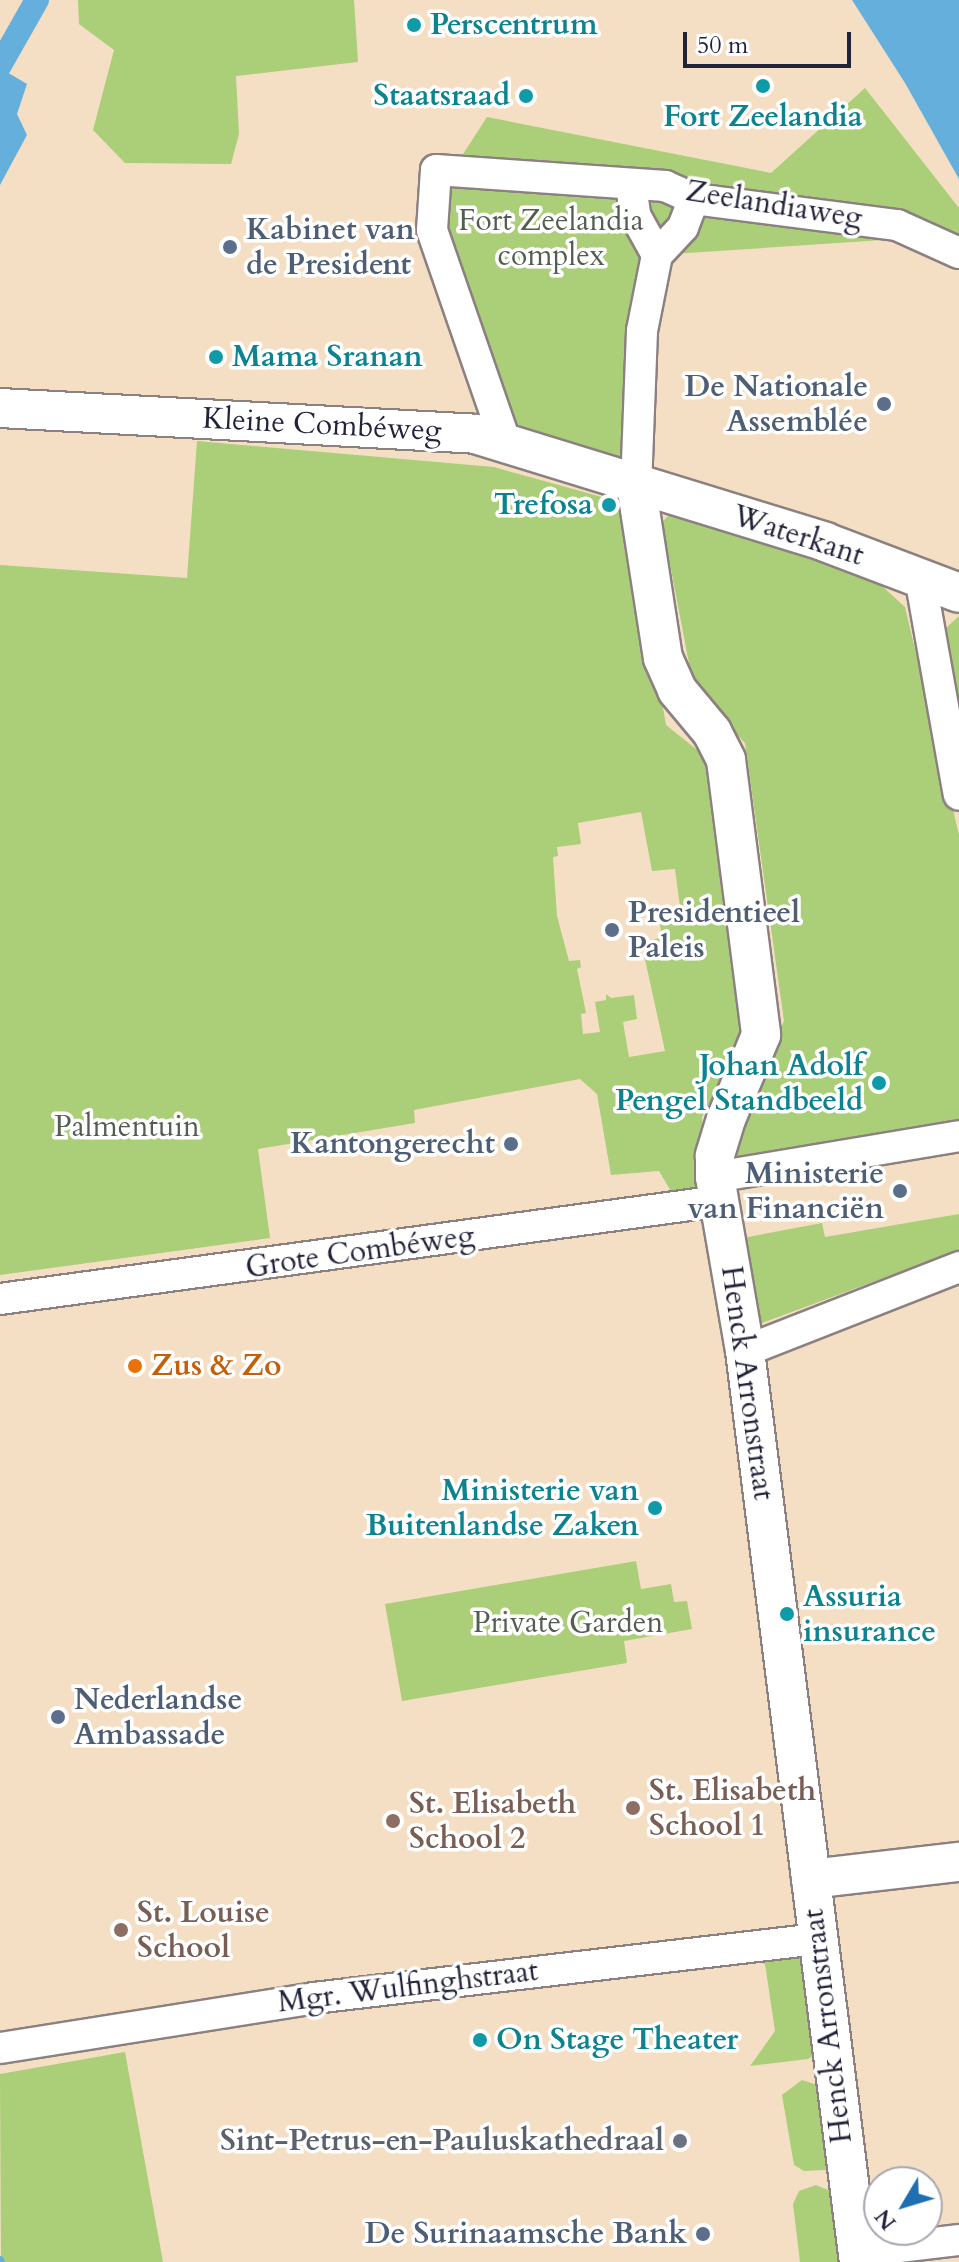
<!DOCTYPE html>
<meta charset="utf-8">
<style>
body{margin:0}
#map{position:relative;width:959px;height:2262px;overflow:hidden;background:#f5dfc4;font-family:Cardo,serif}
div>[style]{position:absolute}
.green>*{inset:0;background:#abce78}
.water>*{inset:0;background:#65afdd}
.stream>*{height:7px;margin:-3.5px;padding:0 3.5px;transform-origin:3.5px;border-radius:3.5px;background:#65afdd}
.canal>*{height:24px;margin:-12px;padding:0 12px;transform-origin:12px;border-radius:12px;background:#65afdd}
.roads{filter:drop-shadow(2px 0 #8c8080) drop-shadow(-2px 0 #8c8080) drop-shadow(0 2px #8c8080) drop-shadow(0 -2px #8c8080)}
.minor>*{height:30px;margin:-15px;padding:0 15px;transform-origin:15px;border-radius:15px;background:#fff}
.major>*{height:38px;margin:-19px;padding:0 19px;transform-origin:19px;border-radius:19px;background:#fff}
.dots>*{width:22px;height:22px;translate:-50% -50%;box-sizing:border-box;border:4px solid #fff;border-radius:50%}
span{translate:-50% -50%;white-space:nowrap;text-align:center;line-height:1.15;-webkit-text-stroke:7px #fff;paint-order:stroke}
.culture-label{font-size:30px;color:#0d838f;font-weight:700}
.left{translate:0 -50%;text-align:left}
.right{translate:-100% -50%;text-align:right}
.street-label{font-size:30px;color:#22223b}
.park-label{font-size:30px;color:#525e50}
.service-label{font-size:30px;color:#4e5e75;font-weight:700}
.food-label{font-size:30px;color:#c56008;font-weight:700}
.education-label{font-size:30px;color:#785e54;font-weight:700}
.worship-label{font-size:30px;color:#5b616d;font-weight:700}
.north{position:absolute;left:863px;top:2166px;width:80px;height:80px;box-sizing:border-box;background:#fff;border:2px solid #a7a7b1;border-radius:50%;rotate:232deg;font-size:22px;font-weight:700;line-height:32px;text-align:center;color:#22223b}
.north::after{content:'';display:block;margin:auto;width:28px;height:36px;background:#1f6fb2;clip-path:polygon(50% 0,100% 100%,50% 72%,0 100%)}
.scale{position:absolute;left:683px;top:32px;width:168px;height:36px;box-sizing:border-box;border:4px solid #22223b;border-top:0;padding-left:10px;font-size:24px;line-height:28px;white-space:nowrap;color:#22223b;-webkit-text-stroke:6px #fff;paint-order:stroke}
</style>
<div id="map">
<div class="green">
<i style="clip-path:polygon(78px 0,354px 0,358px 62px,236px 76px,239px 134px,231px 164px,125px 163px,93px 130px,114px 50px,79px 24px)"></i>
<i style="clip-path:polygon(865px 88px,959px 208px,959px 235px,657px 255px,636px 484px,505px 441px,436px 196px,487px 117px,771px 173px)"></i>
<i style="clip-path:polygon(evenodd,197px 441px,494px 467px,627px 504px,666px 725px,711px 761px,745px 1033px,702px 1117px,706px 1175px,694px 1191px,672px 1193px,659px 1171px,611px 1175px,597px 1094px,580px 1079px,414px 1110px,415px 1123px,258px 1149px,270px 1238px,0 1275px,0 565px,187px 578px,197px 441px,641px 812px,652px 871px,675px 869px,680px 907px,658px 911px,662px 938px,641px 941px,665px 1051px,629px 1057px,623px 1022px,637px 1019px,634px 995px,611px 998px,606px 994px,606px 1000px,595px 1002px,600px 1032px,583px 1034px,581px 1014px,586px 1013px,577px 969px,581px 967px,580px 960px,569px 961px,557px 916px,553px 857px,558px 856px,557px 847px,581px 844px,578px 823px,641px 812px)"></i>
<i style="clip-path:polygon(675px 509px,873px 578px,905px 607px,959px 835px,959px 1132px,730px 1171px,735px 1120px,784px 1021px,745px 743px,705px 703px,691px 674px,662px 522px)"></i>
<i style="clip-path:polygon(959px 616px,959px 704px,946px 628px)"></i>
<i style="clip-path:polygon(959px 1214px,959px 1250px,762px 1323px,747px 1309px,737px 1239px,822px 1223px,825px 1237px)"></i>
<i style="clip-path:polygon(636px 1561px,641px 1589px,671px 1584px,674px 1602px,687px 1601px,692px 1629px,624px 1641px,627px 1663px,402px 1701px,385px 1604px)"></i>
<i style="clip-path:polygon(791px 1950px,803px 1958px,817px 2053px,808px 2059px,750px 2066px,775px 2031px,765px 1964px,743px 1957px)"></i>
<i style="clip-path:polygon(125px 2052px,163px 2262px,1px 2262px,0 2074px)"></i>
<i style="clip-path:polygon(802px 2080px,823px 2087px,835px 2162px,826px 2170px,804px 2171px,794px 2165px,782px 2095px)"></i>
<i style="clip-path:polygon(816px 2185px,837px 2194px,848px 2262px,800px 2262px,793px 2204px,799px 2191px)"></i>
</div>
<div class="water">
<i style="clip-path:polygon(852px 0,959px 0,959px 179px,905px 83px)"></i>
<i style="clip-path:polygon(0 68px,27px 84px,17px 114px,27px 135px,0 185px)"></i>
</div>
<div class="stream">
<i style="left:0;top:2259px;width:3px;rotate:72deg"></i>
</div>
<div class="canal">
<i style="left:0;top:65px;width:75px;rotate:-60.4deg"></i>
</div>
<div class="roads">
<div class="minor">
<i style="left:631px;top:185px;width:30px;rotate:82deg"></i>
<i style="left:635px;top:215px;width:46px;rotate:61.2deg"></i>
<i style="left:657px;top:255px;width:77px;rotate:101.2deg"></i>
<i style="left:642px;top:331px;width:153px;rotate:92.2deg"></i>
<i style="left:657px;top:255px;width:38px;rotate:-47deg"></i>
<i style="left:683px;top:227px;width:30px;rotate:-69deg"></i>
<i style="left:505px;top:441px;width:223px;rotate:-109.1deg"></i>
<i style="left:432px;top:230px;width:60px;rotate:-86.2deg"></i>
<i style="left:436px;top:170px;width:230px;rotate:4deg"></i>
<i style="left:665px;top:186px;width:32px;rotate:24deg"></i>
<i style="left:694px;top:199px;width:205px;rotate:7.3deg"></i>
<i style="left:897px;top:225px;width:68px;rotate:24.3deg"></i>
<i style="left:920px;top:577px;width:221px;rotate:79.9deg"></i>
<i style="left:715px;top:1177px;width:247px;rotate:-9.5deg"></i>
<i style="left:0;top:1299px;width:726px;rotate:-7.76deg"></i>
<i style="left:745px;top:1351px;width:230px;rotate:-21.4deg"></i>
<i style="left:0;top:2048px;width:318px;rotate:-9deg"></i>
<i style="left:314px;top:1998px;width:507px;rotate:-6.68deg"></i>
<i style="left:858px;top:2252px;width:102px;rotate:-6.8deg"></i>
</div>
<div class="major">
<i style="left:0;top:408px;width:476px;rotate:3.1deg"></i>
<i style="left:475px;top:434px;width:366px;rotate:17.1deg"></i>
<i style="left:825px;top:542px;width:143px;rotate:20.8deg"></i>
<i style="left:636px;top:484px;width:176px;rotate:81.2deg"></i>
<i style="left:663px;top:658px;width:35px;rotate:66deg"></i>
<i style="left:677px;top:690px;width:55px;rotate:50.2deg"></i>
<i style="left:712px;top:732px;width:31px;rotate:63deg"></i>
<i style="left:726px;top:760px;width:277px;rotate:82.7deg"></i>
<i style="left:761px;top:1035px;width:91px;rotate:112.6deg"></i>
<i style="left:726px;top:1119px;width:39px;rotate:107deg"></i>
<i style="left:715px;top:1156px;width:21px;rotate:90deg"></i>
<i style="left:715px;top:1177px;width:177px;rotate:80.2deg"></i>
<i style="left:745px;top:1351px;width:918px;rotate:82.87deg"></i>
<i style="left:811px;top:1879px;width:149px;rotate:-6.6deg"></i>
</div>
</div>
<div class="dots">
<i style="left:414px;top:25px;background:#0f9aa8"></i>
<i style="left:763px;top:86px;background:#0f9aa8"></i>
<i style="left:526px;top:96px;background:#0f9aa8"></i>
<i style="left:230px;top:247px;background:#5c6f8a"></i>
<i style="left:216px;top:357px;background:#0f9aa8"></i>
<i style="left:884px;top:404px;background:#5c6f8a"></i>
<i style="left:609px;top:505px;background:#0f9aa8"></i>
<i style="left:612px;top:930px;background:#5c6f8a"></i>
<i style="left:879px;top:1083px;background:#0f9aa8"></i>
<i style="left:511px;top:1144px;background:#5c6f8a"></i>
<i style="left:900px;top:1191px;background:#5c6f8a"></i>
<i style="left:135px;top:1366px;background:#e8710a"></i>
<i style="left:655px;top:1508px;background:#0f9aa8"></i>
<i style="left:787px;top:1614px;background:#0f9aa8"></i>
<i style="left:58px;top:1717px;background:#5c6f8a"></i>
<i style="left:633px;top:1808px;background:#8d6e63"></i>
<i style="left:393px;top:1821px;background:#8d6e63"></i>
<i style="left:121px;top:1930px;background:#8d6e63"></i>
<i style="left:480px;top:2040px;background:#0f9aa8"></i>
<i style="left:680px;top:2141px;background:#6b7280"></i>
<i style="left:703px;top:2234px;background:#5c6f8a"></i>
</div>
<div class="culture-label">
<span class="left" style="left:430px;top:25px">Perscentrum</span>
<span class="right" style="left:510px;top:96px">Staatsraad</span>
<span style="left:763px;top:117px">Fort Zeelandia</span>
<span class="left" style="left:232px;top:357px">Mama Sranan</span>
<span class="right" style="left:593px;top:505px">Trefosa</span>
<span class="right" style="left:863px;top:1083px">Johan Adolf<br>Pengel Standbeeld</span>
<span class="right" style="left:639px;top:1508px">Ministerie van<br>Buitenlandse Zaken</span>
<span class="left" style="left:803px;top:1614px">Assuria<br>insurance</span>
<span class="left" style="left:496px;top:2040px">On Stage Theater</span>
</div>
<div class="street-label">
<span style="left:774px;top:205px;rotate:9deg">Zeelandiaweg</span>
<span style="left:322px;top:425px;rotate:3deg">Kleine Combéweg</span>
<span style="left:798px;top:536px;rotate:18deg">Waterkant</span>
<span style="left:360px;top:1252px;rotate:-8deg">Grote Combéweg</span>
<span style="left:747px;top:1383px;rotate:82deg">Henck Arronstraat</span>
<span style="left:408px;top:1987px;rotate:-7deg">Mgr. Wulfinghstraat</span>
<span style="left:828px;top:2026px;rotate:-97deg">Henck Arronstraat</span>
</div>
<div class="park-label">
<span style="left:551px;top:238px">Fort Zeelandia<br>complex</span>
<span style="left:127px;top:1127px">Palmentuin</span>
<span style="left:568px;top:1623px">Private Garden</span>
</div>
<div class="service-label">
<span class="left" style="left:246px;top:247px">Kabinet van<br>de President</span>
<span class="right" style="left:868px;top:404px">De Nationale<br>Assemblée</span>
<span class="left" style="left:628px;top:930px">Presidentieel<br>Paleis</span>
<span class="right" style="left:495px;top:1144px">Kantongerecht</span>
<span class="right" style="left:884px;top:1191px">Ministerie<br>van Financiën</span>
<span class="left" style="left:74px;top:1717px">Nederlandse<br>Ambassade</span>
<span class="right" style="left:687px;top:2234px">De Surinaamsche Bank</span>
</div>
<div class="food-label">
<span class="left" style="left:151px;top:1366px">Zus &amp; Zo</span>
</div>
<div class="education-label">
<span class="left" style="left:649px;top:1808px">St. Elisabeth<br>School 1</span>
<span class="left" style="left:409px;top:1821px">St. Elisabeth<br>School 2</span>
<span class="left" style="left:137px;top:1930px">St. Louise<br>School</span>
</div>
<div class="worship-label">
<span class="right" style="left:664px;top:2141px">Sint-Petrus-en-Pauluskathedraal</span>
</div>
<div class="north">N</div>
<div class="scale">50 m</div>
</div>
